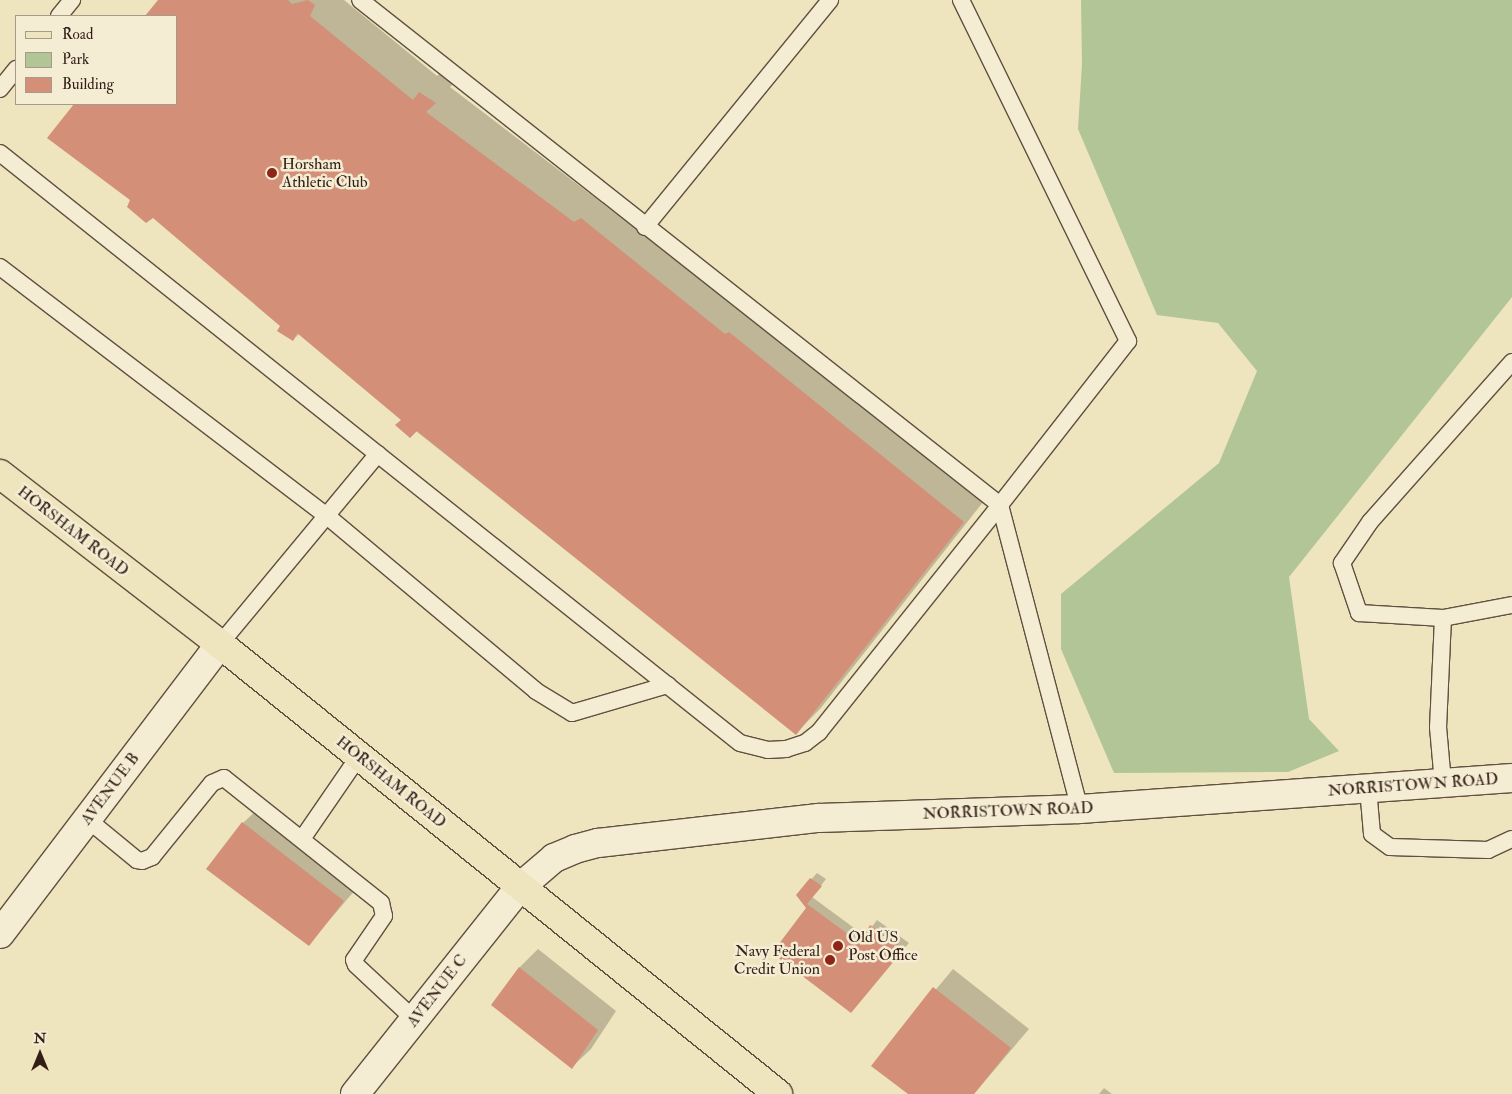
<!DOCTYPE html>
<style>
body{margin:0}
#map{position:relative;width:1512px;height:1094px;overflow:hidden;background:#eee4bd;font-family:"IM FELL Double Pica",serif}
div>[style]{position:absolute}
.green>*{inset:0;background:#b2c596}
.shadow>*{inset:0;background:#0003}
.building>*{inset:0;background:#d38f77}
.roads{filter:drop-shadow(1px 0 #615040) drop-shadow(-1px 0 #615040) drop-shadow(0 1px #615040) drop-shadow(0 -1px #615040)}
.service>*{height:16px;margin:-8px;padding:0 8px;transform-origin:8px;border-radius:8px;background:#f4edd4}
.minor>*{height:28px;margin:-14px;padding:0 14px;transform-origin:14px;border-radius:14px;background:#f4edd4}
.primary>*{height:28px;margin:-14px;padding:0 14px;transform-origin:14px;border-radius:14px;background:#eee4bd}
.dots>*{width:14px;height:14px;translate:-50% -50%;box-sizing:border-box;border:2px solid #f4edd4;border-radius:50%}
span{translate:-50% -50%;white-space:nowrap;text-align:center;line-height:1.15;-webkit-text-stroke:5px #f4edd4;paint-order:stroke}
.poi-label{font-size:16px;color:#321e16}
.left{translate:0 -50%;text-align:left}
.right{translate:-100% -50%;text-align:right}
.street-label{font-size:16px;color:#321e16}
.legend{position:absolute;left:15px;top:15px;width:162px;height:90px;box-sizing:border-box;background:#f4edd4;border:1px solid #a69a88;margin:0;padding:6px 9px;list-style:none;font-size:15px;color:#321e16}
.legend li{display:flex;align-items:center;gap:10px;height:25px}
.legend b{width:25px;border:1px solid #a69a88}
.north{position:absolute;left:15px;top:1029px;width:50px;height:50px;-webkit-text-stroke:4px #f4edd4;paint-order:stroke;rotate:0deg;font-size:14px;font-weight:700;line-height:20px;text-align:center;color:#321e16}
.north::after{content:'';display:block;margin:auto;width:18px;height:22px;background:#321e16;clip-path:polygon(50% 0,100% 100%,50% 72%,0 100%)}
</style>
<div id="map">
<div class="green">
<i style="clip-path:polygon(1081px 0,1512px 0,1512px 297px,1289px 577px,1309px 719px,1339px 751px,1288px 772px,1114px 773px,1061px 649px,1061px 594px,1219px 463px,1257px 371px,1218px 323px,1157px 315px,1078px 129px,1082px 64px)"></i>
</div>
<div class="shadow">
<i style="clip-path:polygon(159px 0,344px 0,437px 76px,444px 69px,459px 78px,450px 87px,987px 497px,820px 709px,796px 733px,402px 420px,300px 333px,293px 340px,281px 325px,132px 199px,49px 138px,76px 104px,176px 104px,176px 16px,146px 16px)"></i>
<i style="clip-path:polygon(262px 805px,362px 882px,309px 944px,243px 823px)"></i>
<i style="clip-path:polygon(817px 873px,826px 879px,812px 897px,865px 936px,877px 920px,909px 943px,856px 1005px,808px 908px,797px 895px)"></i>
<i style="clip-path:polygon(538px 949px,616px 1011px,591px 1049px,572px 1067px,519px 968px)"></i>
<i style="clip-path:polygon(953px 969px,1029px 1029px,974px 1094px,910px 1094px,872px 1066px)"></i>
<i style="clip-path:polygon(1104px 1088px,1112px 1094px,1099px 1094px)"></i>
</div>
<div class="building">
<i style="clip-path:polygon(158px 0,288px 0,292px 4px,308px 0,315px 5px,310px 16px,413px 100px,419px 92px,436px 103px,426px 112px,574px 222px,581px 218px,725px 334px,729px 332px,964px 522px,796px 735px,417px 431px,410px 438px,395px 425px,401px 420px,297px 333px,293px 341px,277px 331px,280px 326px,153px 218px,146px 223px,127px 207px,130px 200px,47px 138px,74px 104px,176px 104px,176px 16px,145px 16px)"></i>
<i style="clip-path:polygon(242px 822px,344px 901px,309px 946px,206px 869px)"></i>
<i style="clip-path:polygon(810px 878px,822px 886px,807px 904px,860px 943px,870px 925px,904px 949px,851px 1013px,772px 953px,806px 908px,796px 895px)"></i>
<i style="clip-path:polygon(519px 967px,598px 1030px,572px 1069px,491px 1005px)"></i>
<i style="clip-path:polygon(933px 987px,1011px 1048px,974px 1094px,908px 1094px,871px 1066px)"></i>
</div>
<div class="roads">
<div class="service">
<i style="left:961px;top:0;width:380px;rotate:63.9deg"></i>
<i style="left:1128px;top:341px;width:208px;rotate:128deg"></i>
<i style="left:1000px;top:505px;width:314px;rotate:75.3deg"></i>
<i style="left:59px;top:16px;width:21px;rotate:-51deg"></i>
<i style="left:0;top:89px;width:26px;rotate:-51deg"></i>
<i style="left:0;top:153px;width:946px;rotate:38.57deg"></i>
<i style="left:740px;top:743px;width:29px;rotate:14deg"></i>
<i style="left:768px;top:750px;width:18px;rotate:-3deg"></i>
<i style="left:786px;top:749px;width:20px;rotate:-18deg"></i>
<i style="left:805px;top:743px;width:18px;rotate:-38deg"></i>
<i style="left:819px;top:732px;width:290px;rotate:-51.4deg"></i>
<i style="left:1000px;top:505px;width:815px;rotate:-141.72deg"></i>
<i style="left:645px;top:227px;width:293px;rotate:-50.8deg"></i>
<i style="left:0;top:267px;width:411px;rotate:37.3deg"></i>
<i style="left:327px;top:516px;width:273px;rotate:39.9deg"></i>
<i style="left:536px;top:691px;width:42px;rotate:31.4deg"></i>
<i style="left:572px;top:713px;width:100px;rotate:-16.3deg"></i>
<i style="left:1512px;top:362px;width:214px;rotate:131.6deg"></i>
<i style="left:1370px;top:522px;width:50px;rotate:124.3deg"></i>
<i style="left:1342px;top:563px;width:53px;rotate:71.2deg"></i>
<i style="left:1359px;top:613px;width:84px;rotate:3.4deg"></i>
<i style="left:1443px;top:618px;width:70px;rotate:-10.7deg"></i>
<i style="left:1443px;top:618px;width:109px;rotate:92.6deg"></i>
<i style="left:1438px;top:727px;width:56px;rotate:84.9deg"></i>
<i style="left:220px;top:644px;width:247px;rotate:-50.3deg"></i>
<i style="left:1368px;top:788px;width:46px;rotate:85deg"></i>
<i style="left:1372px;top:834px;width:22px;rotate:36deg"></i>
<i style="left:1390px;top:847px;width:98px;rotate:1.8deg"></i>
<i style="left:1488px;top:850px;width:26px;rotate:-25deg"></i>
<i style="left:87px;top:819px;width:65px;rotate:39.4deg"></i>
<i style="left:137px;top:860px;width:5px;rotate:11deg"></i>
<i style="left:142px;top:861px;width:11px;rotate:-22deg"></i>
<i style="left:152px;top:857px;width:95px;rotate:-51deg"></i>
<i style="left:212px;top:783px;width:13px;rotate:-23deg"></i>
<i style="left:224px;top:778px;width:201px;rotate:38.5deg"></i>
<i style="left:381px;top:903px;width:13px;rotate:77deg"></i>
<i style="left:384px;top:916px;width:53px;rotate:124.3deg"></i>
<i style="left:354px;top:960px;width:5px;rotate:68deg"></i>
<i style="left:356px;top:965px;width:79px;rotate:43deg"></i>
<i style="left:302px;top:839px;width:101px;rotate:-55.5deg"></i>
</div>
<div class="minor">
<i style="left:0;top:934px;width:364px;rotate:-52.8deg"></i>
<i style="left:355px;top:1094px;width:263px;rotate:-51.5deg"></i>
<i style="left:519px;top:888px;width:46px;rotate:-40.6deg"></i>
<i style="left:554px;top:858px;width:23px;rotate:-23deg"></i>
<i style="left:575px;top:849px;width:24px;rotate:-15deg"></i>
<i style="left:598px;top:843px;width:222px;rotate:-6.5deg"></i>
<i style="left:819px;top:818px;width:261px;rotate:-2deg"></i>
<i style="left:1080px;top:809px;width:433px;rotate:-4.1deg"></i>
</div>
<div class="primary">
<i style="left:0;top:474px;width:278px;rotate:37.7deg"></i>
<i style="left:220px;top:644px;width:717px;rotate:38.88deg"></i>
</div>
</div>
<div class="dots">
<i style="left:272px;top:173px;background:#8f2418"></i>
<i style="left:838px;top:946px;background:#8f2418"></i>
<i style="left:830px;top:960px;background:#8f2418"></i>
</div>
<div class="poi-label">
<span class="left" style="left:282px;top:173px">Horsham<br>Athletic Club</span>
<span class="left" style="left:848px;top:946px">Old US<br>Post Office</span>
<span class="right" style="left:820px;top:960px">Navy Federal<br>Credit Union</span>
</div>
<div class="street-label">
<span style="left:73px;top:531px;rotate:38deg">HORSHAM ROAD</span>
<span style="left:391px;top:782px;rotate:39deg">HORSHAM ROAD</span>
<span style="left:1413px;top:785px;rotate:-4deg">NORRISTOWN ROAD</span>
<span style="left:110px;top:789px;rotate:-53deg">AVENUE B</span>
<span style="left:1008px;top:811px;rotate:-2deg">NORRISTOWN ROAD</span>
<span style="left:437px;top:991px;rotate:-52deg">AVENUE C</span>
</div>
<ul class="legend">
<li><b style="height:6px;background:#eee4bd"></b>Road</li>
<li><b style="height:14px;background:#b2c596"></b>Park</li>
<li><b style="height:14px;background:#d38f77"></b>Building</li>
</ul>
<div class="north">N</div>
</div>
